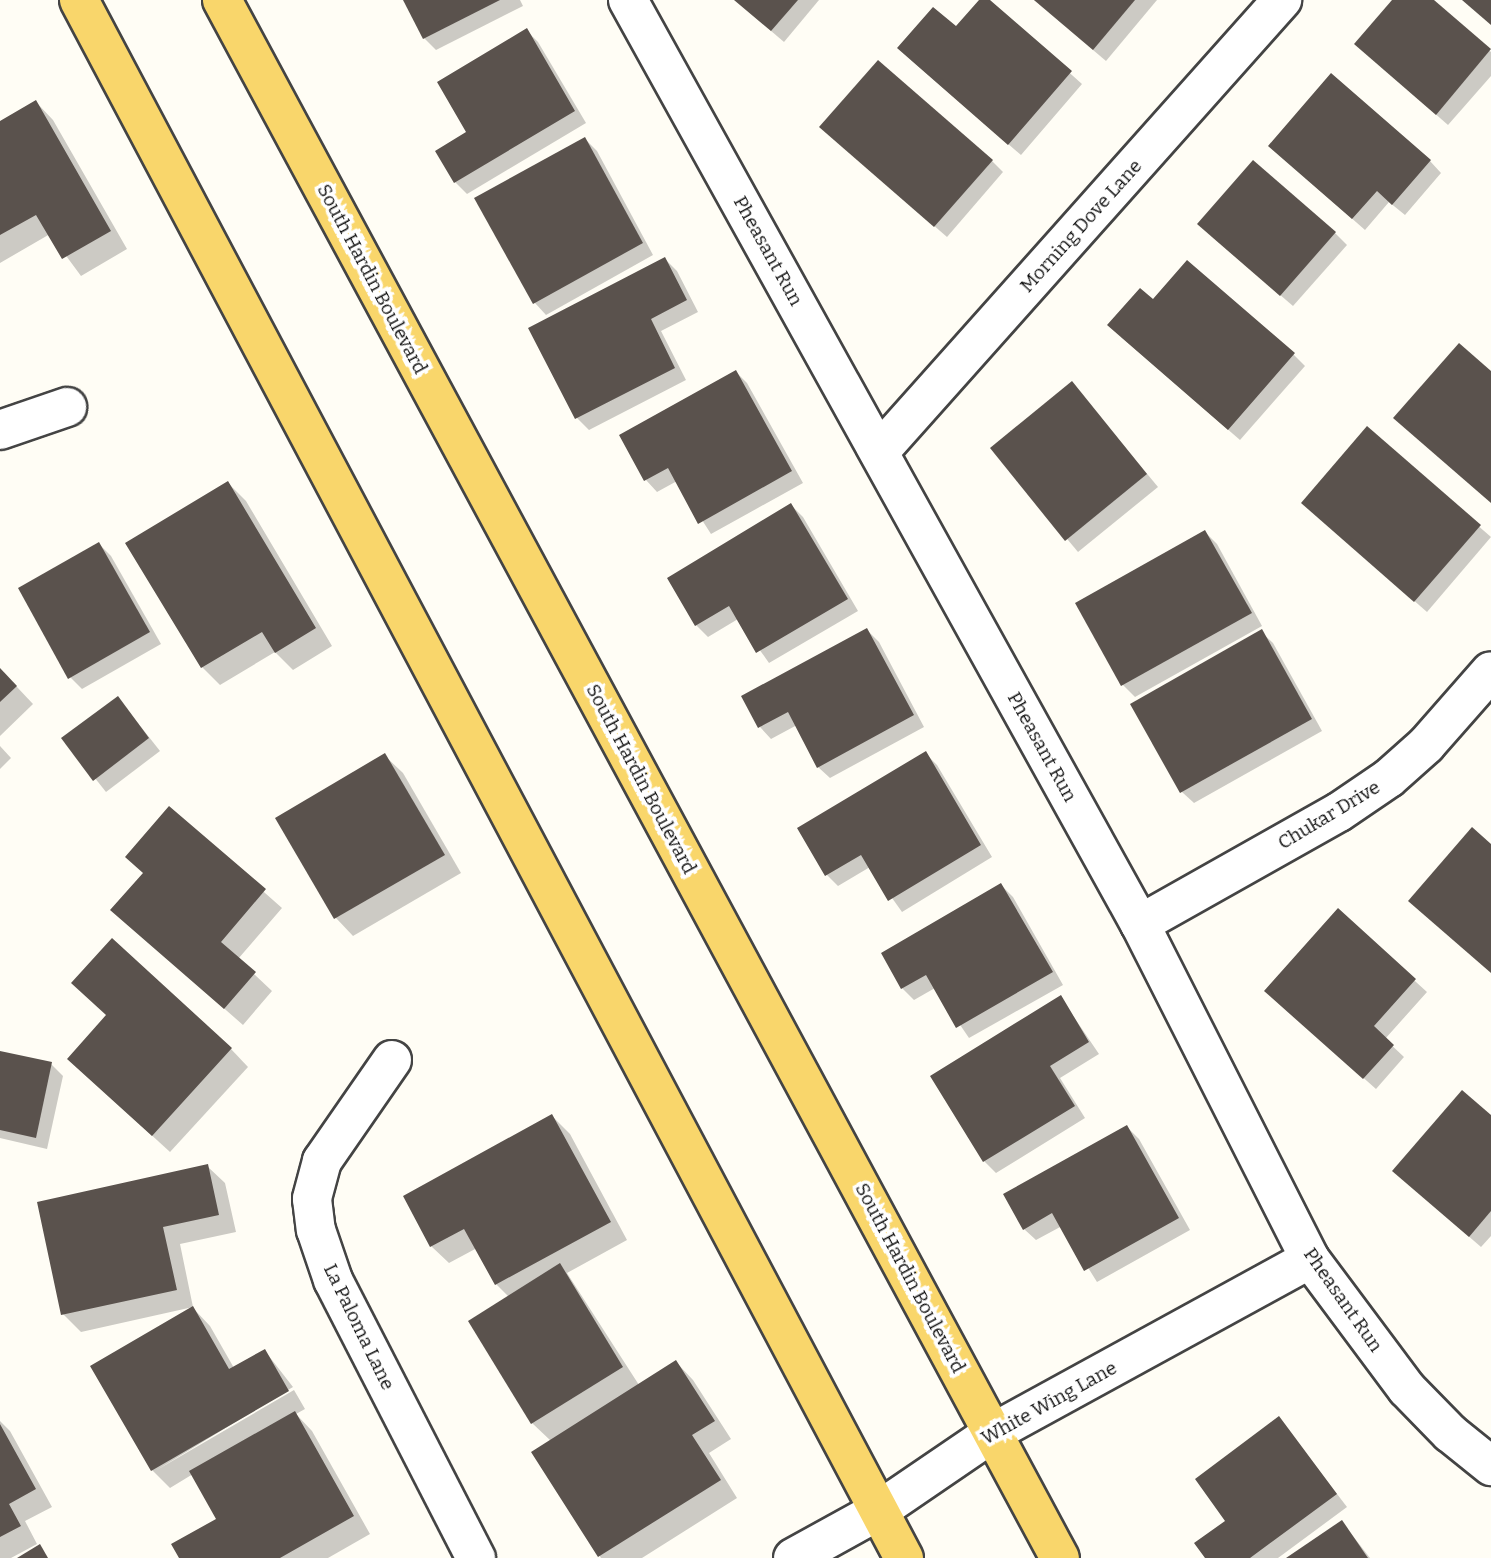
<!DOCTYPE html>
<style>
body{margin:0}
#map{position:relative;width:1491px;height:1558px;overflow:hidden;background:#fffdf5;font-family:Bitter,serif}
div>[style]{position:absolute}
.shadow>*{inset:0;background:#0003}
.building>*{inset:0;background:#5a524d}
.roads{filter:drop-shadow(2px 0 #444) drop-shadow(-2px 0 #444) drop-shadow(0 2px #444) drop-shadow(0 -2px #444)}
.minor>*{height:38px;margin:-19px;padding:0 19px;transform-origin:19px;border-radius:19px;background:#fff}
.major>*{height:38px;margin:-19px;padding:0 19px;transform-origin:19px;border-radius:19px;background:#f9d66b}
span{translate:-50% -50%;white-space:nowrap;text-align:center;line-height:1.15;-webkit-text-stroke:7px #fff;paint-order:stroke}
.street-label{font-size:19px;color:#111}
</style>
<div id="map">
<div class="shadow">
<i style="clip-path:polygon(405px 0,520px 0,523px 6px,436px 50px,424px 38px)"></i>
<i style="clip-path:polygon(735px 0,819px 0,784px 42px)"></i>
<i style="clip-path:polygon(981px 0,988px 0,1082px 84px,1021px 155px,911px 60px,956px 29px)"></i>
<i style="clip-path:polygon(1034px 0,1157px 0,1106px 61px)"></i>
<i style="clip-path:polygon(1394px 0,1431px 0,1491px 52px,1491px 76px,1448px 125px,1368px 55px)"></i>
<i style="clip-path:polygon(527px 31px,538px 42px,586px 123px,467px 194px,455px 182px)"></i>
<i style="clip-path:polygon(36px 102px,53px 120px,127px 249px,81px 276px,50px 234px,0 263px,0 123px)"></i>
<i style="clip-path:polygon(833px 138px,992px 161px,1003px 172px,947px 237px)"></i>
<i style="clip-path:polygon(585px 139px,597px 151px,653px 255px,546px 315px,535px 303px)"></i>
<i style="clip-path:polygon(1282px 157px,1430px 161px,1441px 173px,1405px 215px,1389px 202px,1365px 230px)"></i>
<i style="clip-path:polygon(1335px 233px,1347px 245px,1293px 306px,1211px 236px)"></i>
<i style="clip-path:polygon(665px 259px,677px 271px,698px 312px,661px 331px,686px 380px,589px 430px,577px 418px,530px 329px)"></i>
<i style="clip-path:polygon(1153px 301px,1293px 354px,1305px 366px,1240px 440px,1121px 337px)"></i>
<i style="clip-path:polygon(736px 372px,747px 383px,803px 483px,711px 534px,677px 481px,657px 492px,646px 480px)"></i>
<i style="clip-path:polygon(1072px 383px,1158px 487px,1078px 552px,992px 449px)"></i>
<i style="clip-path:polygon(1367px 429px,1491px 537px,1427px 612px,1315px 514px)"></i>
<i style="clip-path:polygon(228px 483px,246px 501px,332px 646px,293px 670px,275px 652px,220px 685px,202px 667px,128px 544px)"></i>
<i style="clip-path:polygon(791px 505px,803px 517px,858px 611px,769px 663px,738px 619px,708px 637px,696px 625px)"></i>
<i style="clip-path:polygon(1205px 532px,1217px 544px,1262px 626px,1135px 697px,1123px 685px,1078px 604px)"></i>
<i style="clip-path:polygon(99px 544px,111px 556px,161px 644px,82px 689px,70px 677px)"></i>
<i style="clip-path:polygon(867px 630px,879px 642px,924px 727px,830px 778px,818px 767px,797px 725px,771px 739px,760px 727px)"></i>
<i style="clip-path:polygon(1261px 632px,1273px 643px,1322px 731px,1194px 803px,1182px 792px)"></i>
<i style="clip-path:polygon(0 669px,33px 704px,0 736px)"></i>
<i style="clip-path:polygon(118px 698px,160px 751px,106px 792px,64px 739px)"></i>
<i style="clip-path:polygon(0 746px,11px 758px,0 769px)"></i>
<i style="clip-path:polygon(925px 753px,937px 765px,992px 857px,902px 912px,870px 867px,838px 886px,826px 874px)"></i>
<i style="clip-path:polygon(385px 756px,403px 773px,461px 873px,353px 936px,336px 918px,278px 818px)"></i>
<i style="clip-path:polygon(169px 808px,282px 908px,238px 959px,272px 991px,243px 1025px,112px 910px,144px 874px)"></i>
<i style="clip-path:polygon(1001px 885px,1013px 897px,1063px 985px,969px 1038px,935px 988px,914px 1000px,902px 988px)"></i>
<i style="clip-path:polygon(1338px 911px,1427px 992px,1385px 1039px,1404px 1057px,1376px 1089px,1278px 1002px)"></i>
<i style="clip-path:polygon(1061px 998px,1099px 1054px,1060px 1078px,1085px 1118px,996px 1173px,984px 1161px)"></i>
<i style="clip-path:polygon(231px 1049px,248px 1067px,170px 1152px,87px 1076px)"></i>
<i style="clip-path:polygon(0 1053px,51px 1064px,63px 1076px,47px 1149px,0 1138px)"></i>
<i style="clip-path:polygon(552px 1116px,570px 1134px,627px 1240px,567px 1273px,639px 1385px,676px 1362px,693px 1380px,731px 1439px,709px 1453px,737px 1498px,642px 1558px,601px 1558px,534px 1452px,551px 1441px,532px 1423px,509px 1297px,496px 1284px,477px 1248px,449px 1263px,431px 1246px)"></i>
<i style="clip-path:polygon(1491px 1117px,1491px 1236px,1481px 1247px,1406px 1182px)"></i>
<i style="clip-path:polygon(1127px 1127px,1139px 1139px,1190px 1230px,1097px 1282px,1062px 1226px,1036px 1240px,1024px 1229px)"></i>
<i style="clip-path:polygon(207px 1166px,225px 1183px,236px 1232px,180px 1244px,193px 1307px,81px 1332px,63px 1314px)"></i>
<i style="clip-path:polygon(193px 1308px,210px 1326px,234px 1368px,265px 1351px,293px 1387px,155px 1471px,294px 1390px,305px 1409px,296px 1414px,312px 1431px,370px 1534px,328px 1558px,181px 1558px,218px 1520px,193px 1474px,170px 1488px,152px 1470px)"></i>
<i style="clip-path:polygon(1279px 1418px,1347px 1507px,1278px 1558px,1207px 1558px)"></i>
<i style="clip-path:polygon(0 1421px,10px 1431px,52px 1507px,25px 1521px,37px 1544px,11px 1558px,0 1558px)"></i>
<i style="clip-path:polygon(1342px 1522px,1370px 1558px,1289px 1558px)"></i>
</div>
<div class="building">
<i style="clip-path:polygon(403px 0,500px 0,423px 39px)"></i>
<i style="clip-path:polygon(734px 0,798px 0,771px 31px)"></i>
<i style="clip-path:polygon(979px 0,990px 0,1072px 71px,1008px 145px,897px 48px,933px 7px,956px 26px)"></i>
<i style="clip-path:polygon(1034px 0,1135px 0,1093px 50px)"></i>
<i style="clip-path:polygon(1392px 0,1434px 0,1491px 49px,1436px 115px,1354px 44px)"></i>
<i style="clip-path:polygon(1462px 0,1491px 0,1491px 25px)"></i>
<i style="clip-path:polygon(527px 28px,575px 111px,454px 183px,435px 151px,466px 132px,437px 82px)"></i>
<i style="clip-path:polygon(878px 60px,993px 160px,934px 227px,819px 127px)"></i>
<i style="clip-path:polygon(1331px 73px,1431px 160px,1392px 205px,1377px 191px,1352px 219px,1268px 146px)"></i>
<i style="clip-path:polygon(36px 100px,111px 231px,62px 259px,36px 215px,0 235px,0 121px)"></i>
<i style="clip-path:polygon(585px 137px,643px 243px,533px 304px,474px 198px)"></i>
<i style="clip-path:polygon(1253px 160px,1336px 232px,1280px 296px,1197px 224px)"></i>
<i style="clip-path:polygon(665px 257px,687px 300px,651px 319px,675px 368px,575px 419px,528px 328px)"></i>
<i style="clip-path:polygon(1187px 260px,1295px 353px,1228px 430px,1107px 325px,1140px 288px,1153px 299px)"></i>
<i style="clip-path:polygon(1459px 343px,1491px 371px,1491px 503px,1393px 418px)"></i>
<i style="clip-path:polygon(736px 370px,792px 471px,698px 524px,668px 468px,644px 481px,619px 435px)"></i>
<i style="clip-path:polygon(1072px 381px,1147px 474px,1065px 541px,990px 448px)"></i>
<i style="clip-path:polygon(1367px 426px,1481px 525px,1414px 602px,1301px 503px)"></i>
<i style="clip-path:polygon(228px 481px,316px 628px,275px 653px,262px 632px,201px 668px,125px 543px)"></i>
<i style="clip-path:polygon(791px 503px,848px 599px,756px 653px,729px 606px,695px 626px,667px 578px)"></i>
<i style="clip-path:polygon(1205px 530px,1252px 613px,1121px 686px,1075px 603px)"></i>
<i style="clip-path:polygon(99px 542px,150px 632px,68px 679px,18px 588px)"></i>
<i style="clip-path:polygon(867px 628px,914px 715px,817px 768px,788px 712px,758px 728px,741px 696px)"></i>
<i style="clip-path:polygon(1262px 629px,1312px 719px,1180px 793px,1130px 704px)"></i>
<i style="clip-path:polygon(0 668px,17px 686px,0 702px)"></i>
<i style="clip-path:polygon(118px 696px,149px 738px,93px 781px,61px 738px)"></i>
<i style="clip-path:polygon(926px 751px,981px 845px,888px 901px,861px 855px,825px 876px,797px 828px)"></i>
<i style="clip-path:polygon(385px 753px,445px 855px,334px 919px,275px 818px)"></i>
<i style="clip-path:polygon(169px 806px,266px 889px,221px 942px,256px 972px,224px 1009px,110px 910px,143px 873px,125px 857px)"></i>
<i style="clip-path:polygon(1472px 827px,1491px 844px,1491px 973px,1408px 901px)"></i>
<i style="clip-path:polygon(1001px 883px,1053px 972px,956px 1028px,926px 975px,901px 989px,881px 953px)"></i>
<i style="clip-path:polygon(1338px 908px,1416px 979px,1374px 1026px,1394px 1045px,1363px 1079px,1264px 991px)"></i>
<i style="clip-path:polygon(112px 938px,232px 1048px,152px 1136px,67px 1059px,106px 1015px,71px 983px)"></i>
<i style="clip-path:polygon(1061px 995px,1089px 1042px,1050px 1066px,1075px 1106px,983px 1162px,930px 1076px)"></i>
<i style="clip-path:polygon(0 1051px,52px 1062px,36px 1138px,0 1130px)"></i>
<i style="clip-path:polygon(1462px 1090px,1491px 1115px,1491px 1211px,1469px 1237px,1392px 1171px)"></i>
<i style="clip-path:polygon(552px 1114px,611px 1222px,495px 1285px,464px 1229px,430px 1247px,403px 1196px)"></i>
<i style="clip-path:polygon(1127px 1125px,1179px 1218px,1084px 1271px,1052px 1213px,1023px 1230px,1003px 1194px)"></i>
<i style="clip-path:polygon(208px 1164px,219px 1215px,163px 1227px,177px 1290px,61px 1315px,37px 1202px)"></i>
<i style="clip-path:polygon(560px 1263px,623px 1367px,531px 1424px,468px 1321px)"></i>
<i style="clip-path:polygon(193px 1306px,229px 1369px,265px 1349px,289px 1391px,151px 1471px,90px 1366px)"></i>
<i style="clip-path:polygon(676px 1360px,715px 1421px,692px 1435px,721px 1480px,598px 1557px,531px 1452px)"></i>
<i style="clip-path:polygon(295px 1411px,354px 1516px,280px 1558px,179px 1558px,171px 1544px,216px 1519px,189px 1471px)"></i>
<i style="clip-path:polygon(1279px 1416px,1337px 1494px,1250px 1558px,1205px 1558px,1194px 1543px,1225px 1521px,1195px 1479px)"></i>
<i style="clip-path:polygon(0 1424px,36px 1489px,9px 1504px,21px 1526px,0 1537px)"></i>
<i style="clip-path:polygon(1342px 1520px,1368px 1558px,1286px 1558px)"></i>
<i style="clip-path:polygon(40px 1544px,48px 1558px,17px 1558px)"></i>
</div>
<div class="roads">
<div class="minor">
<i style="left:628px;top:0;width:1056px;rotate:61.01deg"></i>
<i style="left:1140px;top:924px;width:376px;rotate:63.1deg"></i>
<i style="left:1310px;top:1259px;width:162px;rotate:53.3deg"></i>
<i style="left:1407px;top:1389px;width:62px;rotate:45.7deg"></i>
<i style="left:1450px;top:1433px;width:53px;rotate:38.8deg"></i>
<i style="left:0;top:430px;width:71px;rotate:-18.9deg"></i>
<i style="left:879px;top:452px;width:606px;rotate:-48.28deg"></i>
<i style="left:1140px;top:924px;width:228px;rotate:-29.4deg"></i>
<i style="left:1339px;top:812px;width:60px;rotate:-34.2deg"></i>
<i style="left:1389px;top:778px;width:50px;rotate:-41.7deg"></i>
<i style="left:1426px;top:745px;width:98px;rotate:-48.7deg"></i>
<i style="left:392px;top:1060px;width:123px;rotate:124.7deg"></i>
<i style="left:322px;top:1161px;width:39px;rotate:105deg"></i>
<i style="left:312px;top:1199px;width:31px;rotate:83deg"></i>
<i style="left:316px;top:1230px;width:53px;rotate:71.2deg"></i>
<i style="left:333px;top:1280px;width:313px;rotate:62.8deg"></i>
<i style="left:793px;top:1558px;width:97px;rotate:-28.9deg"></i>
<i style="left:878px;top:1511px;width:140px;rotate:-34.3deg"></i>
<i style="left:994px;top:1432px;width:360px;rotate:-28.7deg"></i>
</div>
<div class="major">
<i style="left:79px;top:0;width:1763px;rotate:62.1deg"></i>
<i style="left:222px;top:0;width:1769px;rotate:61.73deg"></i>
</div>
</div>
<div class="street-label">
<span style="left:1081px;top:226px;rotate:-48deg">Morning Dove Lane</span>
<span style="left:768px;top:251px;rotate:61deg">Pheasant Run</span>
<span style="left:372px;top:279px;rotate:62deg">South Hardin Boulevard</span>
<span style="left:1042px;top:747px;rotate:61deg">Pheasant Run</span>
<span style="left:641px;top:779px;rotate:62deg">South Hardin Boulevard</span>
<span style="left:1329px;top:815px;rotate:-31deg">Chukar Drive</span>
<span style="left:910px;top:1278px;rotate:62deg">South Hardin Boulevard</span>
<span style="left:1343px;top:1300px;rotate:55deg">Pheasant Run</span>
<span style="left:359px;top:1327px;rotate:64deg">La Paloma Lane</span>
<span style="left:1049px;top:1403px;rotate:-29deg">White Wing Lane</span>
</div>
</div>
